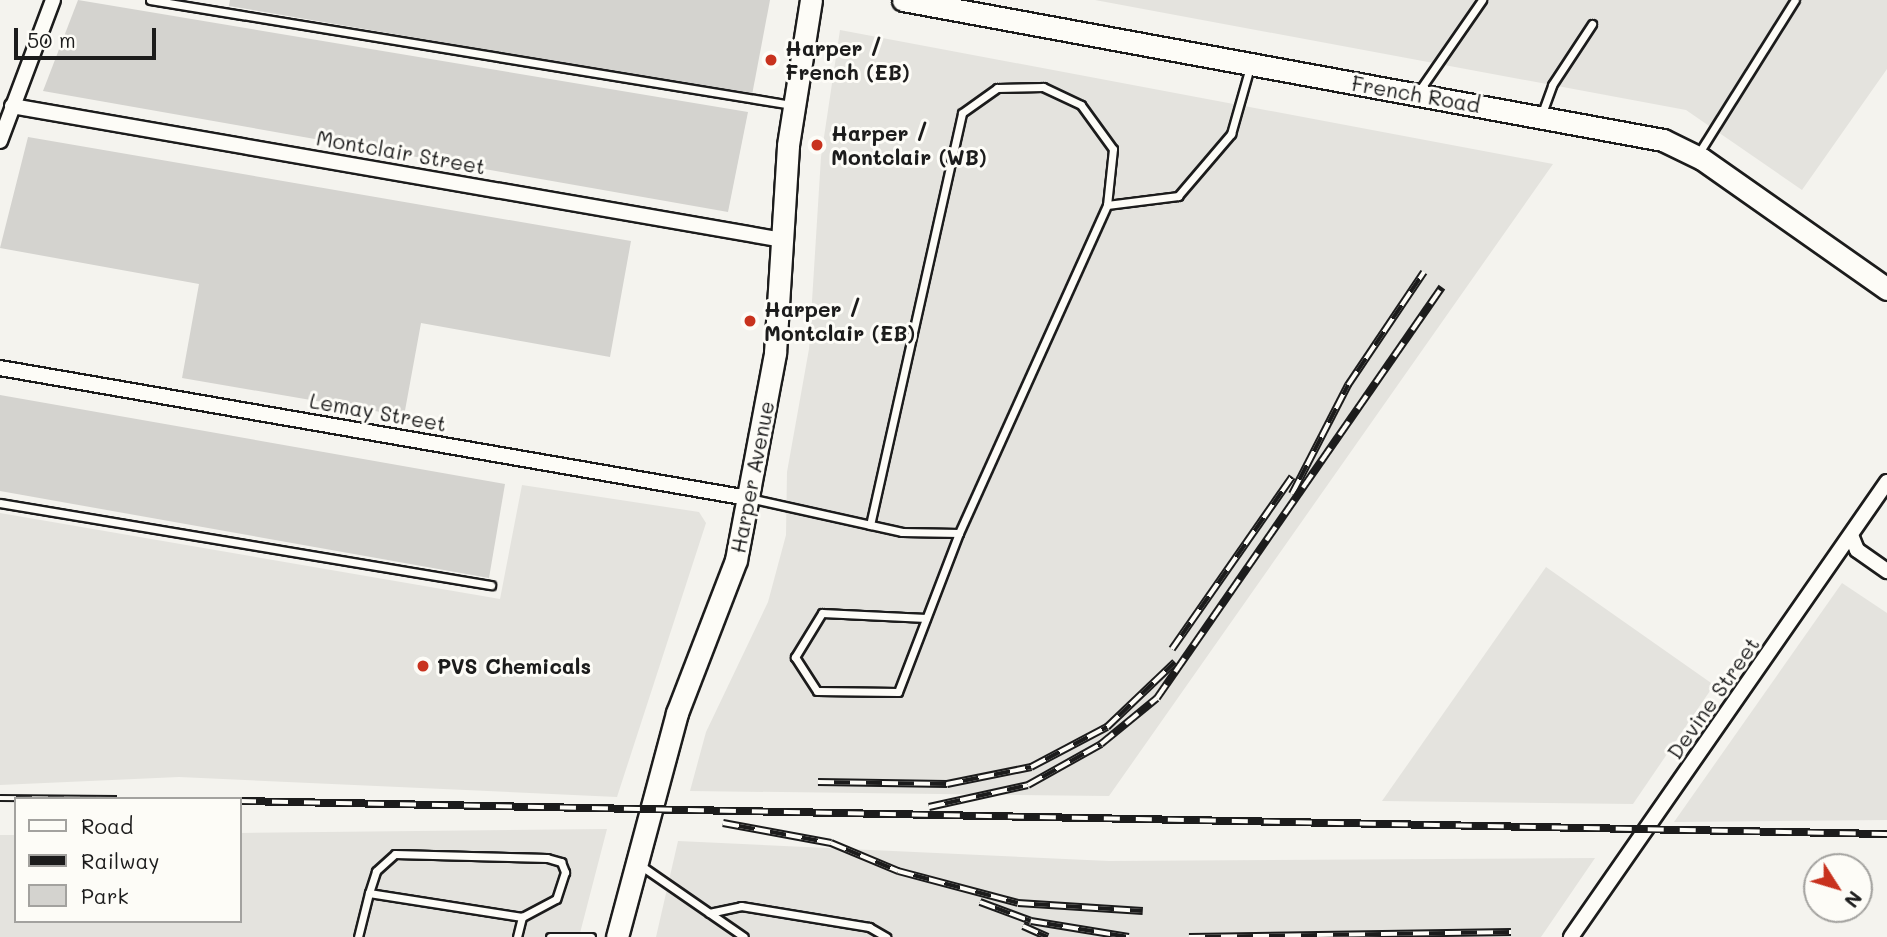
<!DOCTYPE html>
<style>
body{margin:0}
#map{position:relative;width:1887px;height:937px;overflow:hidden;background:#f4f3ee;font-family:Mali,sans-serif}
div>[style]{position:absolute}
.built>*{inset:0;background:#e4e3de}
.green>*{inset:0;background:#d4d3cf}
.roads{filter:drop-shadow(2px 0 #1c1c1c) drop-shadow(-2px 0 #1c1c1c) drop-shadow(0 2px #1c1c1c) drop-shadow(0 -2px #1c1c1c)}
.lane>*{height:7px;margin:-3.5px;padding:0 3.5px;transform-origin:3.5px;border-radius:3.5px;background:#fdfcf7}
.street>*{height:14px;margin:-7px;padding:0 7px;transform-origin:7px;border-radius:7px;background:#fdfcf7}
.secondary>*{height:21px;margin:-10.5px;padding:0 10.5px;transform-origin:10.5px;border-radius:10.5px;background:#fdfcf7}
.rail>*{height:8px;margin-top:-4px;transform-origin:0;background:repeating-linear-gradient(90deg,#fdfcf7 0 16px,#1c1c1c 0 32px);box-sizing:border-box;border-block:2px solid #1c1c1c}
.dots>*{width:19px;height:19px;translate:-50% -50%;box-sizing:border-box;border:4px solid #fdfcf7;border-radius:50%}
span{translate:-50% -50%;white-space:nowrap;text-align:center;line-height:1.15;-webkit-text-stroke:6px #fdfcf7;paint-order:stroke}
.poi-label{font-size:21px;color:#1c1c1c;font-weight:700}
.left{translate:0 -50%;text-align:left}
.street-label{font-size:21px;color:#1c1c1c}
.legend{position:absolute;left:14px;top:797px;width:228px;height:126px;box-sizing:border-box;background:#fdfcf7;border:2px solid #a3a29f;margin:0;padding:9px 12px;list-style:none;font-size:21px;color:#1c1c1c}
.legend li{display:flex;align-items:center;gap:14px;height:35px}
.legend b{width:35px;border:2px solid #a3a29f}
.north{position:absolute;left:1803px;top:853px;width:70px;height:70px;box-sizing:border-box;background:#fdfcf7;border:2px solid #a3a29f;border-radius:50%;rotate:127deg;font-size:19px;font-weight:700;line-height:28px;text-align:center;color:#1c1c1c}
.north::after{content:'';display:block;margin:auto;width:24px;height:32px;background:#c8321e;clip-path:polygon(50% 0,100% 100%,50% 72%,0 100%)}
.scale{position:absolute;left:14px;top:28px;width:142px;height:32px;box-sizing:border-box;border:4px solid #1c1c1c;border-top:0;padding-left:9px;font-size:21px;line-height:24px;white-space:nowrap;color:#1c1c1c;-webkit-text-stroke:5px #fdfcf7;paint-order:stroke}
</style>
<div id="map">
<div class="built">
<i style="clip-path:polygon(1095px 0,1887px 0,1887px 69px,1802px 190px,1686px 110px)"></i>
<i style="clip-path:polygon(840px 30px,1553px 164px,1109px 796px,690px 791px,706px 732px,768px 602px,786px 535px,787px 472px,809px 349px,821px 157px)"></i>
<i style="clip-path:polygon(522px 485px,699px 512px,706px 523px,617px 797px,179px 777px,0 785px,0 513px,500px 599px)"></i>
<i style="clip-path:polygon(1546px 567px,1714px 685px,1633px 804px,1382px 801px)"></i>
<i style="clip-path:polygon(1842px 583px,1887px 613px,1887px 820px,1674px 822px)"></i>
<i style="clip-path:polygon(607px 829px,579px 937px,0 937px,0 835px,16px 835px,16px 921px,240px 921px,240px 833px)"></i>
<i style="clip-path:polygon(678px 841px,1109px 861px,1595px 858px,1541px 937px,656px 937px)"></i>
</div>
<div class="green">
<i style="clip-path:polygon(78px 0,748px 112px,728px 212px,43px 91px)"></i>
<i style="clip-path:polygon(230px 0,770px 0,752px 95px,229px 6px)"></i>
<i style="clip-path:polygon(28px 137px,631px 241px,610px 357px,421px 323px,404px 416px,182px 378px,199px 284px,0 248px)"></i>
<i style="clip-path:polygon(0 395px,505px 484px,489px 578px,0 491px)"></i>
</div>
<div class="roads">
<div class="lane">
<i style="left:150px;top:0;width:651px;rotate:9.29deg"></i>
<i style="left:1419px;top:91px;width:111px;rotate:-55.3deg"></i>
<i style="left:1541px;top:116px;width:33px;rotate:-70deg"></i>
<i style="left:1552px;top:85px;width:73px;rotate:-56.7deg"></i>
<i style="left:1697px;top:156px;width:184px;rotate:-57.9deg"></i>
<i style="left:749px;top:498px;width:157px;rotate:12.5deg"></i>
<i style="left:902px;top:532px;width:57px;rotate:1deg"></i>
<i style="left:959px;top:533px;width:360px;rotate:-65.7deg"></i>
<i style="left:1107px;top:205px;width:72px;rotate:-7.2deg"></i>
<i style="left:1178px;top:196px;width:82px;rotate:-49.5deg"></i>
<i style="left:1231px;top:134px;width:70px;rotate:-74.2deg"></i>
<i style="left:0;top:503px;width:498px;rotate:9.5deg"></i>
<i style="left:870px;top:525px;width:422px;rotate:-77.4deg"></i>
<i style="left:962px;top:113px;width:43px;rotate:-35.5deg"></i>
<i style="left:997px;top:88px;width:46px;rotate:-1.2deg"></i>
<i style="left:1043px;top:87px;width:42px;rotate:25.3deg"></i>
<i style="left:1081px;top:105px;width:54px;rotate:54deg"></i>
<i style="left:1113px;top:149px;width:56px;rotate:96.1deg"></i>
<i style="left:926px;top:618px;width:104px;rotate:-177.2deg"></i>
<i style="left:822px;top:613px;width:52px;rotate:121.5deg"></i>
<i style="left:795px;top:657px;width:40px;rotate:57.1deg"></i>
<i style="left:817px;top:691px;width:81px;rotate:0.7deg"></i>
<i style="left:898px;top:692px;width:170px;rotate:-69deg"></i>
<i style="left:640px;top:865px;width:126px;rotate:34.7deg"></i>
<i style="left:709px;top:913px;width:33px;rotate:-12deg"></i>
<i style="left:741px;top:906px;width:130px;rotate:9.3deg"></i>
<i style="left:869px;top:927px;width:20px;rotate:30deg"></i>
<i style="left:358px;top:937px;width:45px;rotate:-76deg"></i>
<i style="left:369px;top:893px;width:23px;rotate:-72deg"></i>
<i style="left:376px;top:871px;width:25px;rotate:-42deg"></i>
<i style="left:395px;top:854px;width:152px;rotate:1.5deg"></i>
<i style="left:547px;top:858px;width:15px;rotate:16deg"></i>
<i style="left:561px;top:862px;width:11px;rotate:68deg"></i>
<i style="left:565px;top:872px;width:28px;rotate:108deg"></i>
<i style="left:556px;top:899px;width:38px;rotate:152deg"></i>
<i style="left:522px;top:917px;width:155px;rotate:-171.1deg"></i>
<i style="left:517px;top:937px;width:21px;rotate:-76deg"></i>
<i style="left:550px;top:937px;width:41px"></i>
</div>
<div class="street">
<i style="left:12px;top:106px;width:783px;rotate:9.86deg"></i>
<i style="left:0;top:141px;width:151px;rotate:-69.4deg"></i>
<i style="left:0;top:368px;width:759px;rotate:9.86deg"></i>
<i style="left:1851px;top:535px;width:16px;rotate:68deg"></i>
<i style="left:1857px;top:550px;width:37px;rotate:35deg"></i>
<i style="left:1571px;top:937px;width:554px;rotate:-55.22deg"></i>
</div>
<div class="secondary">
<i style="left:903px;top:0;width:773px;rotate:10.44deg"></i>
<i style="left:1663px;top:140px;width:43px;rotate:26deg"></i>
<i style="left:1702px;top:159px;width:226px;rotate:35.1deg"></i>
<i style="left:617px;top:937px;width:232px;rotate:-75deg"></i>
<i style="left:677px;top:713px;width:164px;rotate:-68.9deg"></i>
<i style="left:736px;top:560px;width:211px;rotate:-79.3deg"></i>
<i style="left:775px;top:353px;width:208px;rotate:-86.4deg"></i>
<i style="left:788px;top:145px;width:147px;rotate:-81deg"></i>
</div>
</div>
<div class="rail">
<i style="left:1292px;top:494px;width:123px;rotate:-62.8deg"></i>
<i style="left:1348px;top:385px;width:136px;rotate:-56.1deg"></i>
<i style="left:1172px;top:649px;width:210px;rotate:-55.1deg"></i>
<i style="left:818px;top:782px;width:129px;rotate:0.9deg"></i>
<i style="left:947px;top:784px;width:86px;rotate:-11.4deg"></i>
<i style="left:1031px;top:767px;width:86px;rotate:-27.8deg"></i>
<i style="left:1107px;top:727px;width:94px;rotate:-43.7deg"></i>
<i style="left:0;top:798px;width:117px;rotate:0.5deg"></i>
<i style="left:240px;top:801px;width:1647px;rotate:1.15deg"></i>
<i style="left:929px;top:807px;width:101px;rotate:-12.5deg"></i>
<i style="left:1028px;top:785px;width:84px;rotate:-29.3deg"></i>
<i style="left:1101px;top:744px;width:72px;rotate:-39.4deg"></i>
<i style="left:1157px;top:698px;width:500px;rotate:-55.26deg"></i>
<i style="left:723px;top:823px;width:110px;rotate:10.5deg"></i>
<i style="left:831px;top:843px;width:73px;rotate:22.7deg"></i>
<i style="left:898px;top:871px;width:124px;rotate:14.9deg"></i>
<i style="left:1018px;top:903px;width:125px;rotate:3.7deg"></i>
<i style="left:980px;top:902px;width:54px;rotate:20.4deg"></i>
<i style="left:1031px;top:921px;width:99px;rotate:9.3deg"></i>
<i style="left:1023px;top:926px;width:27px;rotate:24deg"></i>
<i style="left:1189px;top:937px;width:322px;rotate:-0.9deg"></i>
</div>
<div class="dots">
<i style="left:771px;top:60px;background:#c8321e"></i>
<i style="left:817px;top:145px;background:#c8321e"></i>
<i style="left:750px;top:321px;background:#c8321e"></i>
<i style="left:423px;top:666px;background:#c8321e"></i>
</div>
<div class="poi-label">
<span class="left" style="left:785px;top:60px">Harper /<br>French (EB)</span>
<span class="left" style="left:831px;top:145px">Harper /<br>Montclair (WB)</span>
<span class="left" style="left:764px;top:321px">Harper /<br>Montclair (EB)</span>
<span class="left" style="left:437px;top:666px">PVS Chemicals</span>
</div>
<div class="street-label">
<span style="left:1416px;top:94px;rotate:10deg">French Road</span>
<span style="left:401px;top:152px;rotate:10deg">Montclair Street</span>
<span style="left:378px;top:412px;rotate:10deg">Lemay Street</span>
<span style="left:752px;top:477px;rotate:-79deg">Harper Avenue</span>
<span style="left:1713px;top:698px;rotate:-55deg">Devine Street</span>
</div>
<ul class="legend">
<li><b style="height:9px;background:#fdfcf7"></b>Road</li>
<li><b style="height:9px;background:#1c1c1c"></b>Railway</li>
<li><b style="height:19px;background:#d4d3cf"></b>Park</li>
</ul>
<div class="north">N</div>
<div class="scale">50 m</div>
</div>
